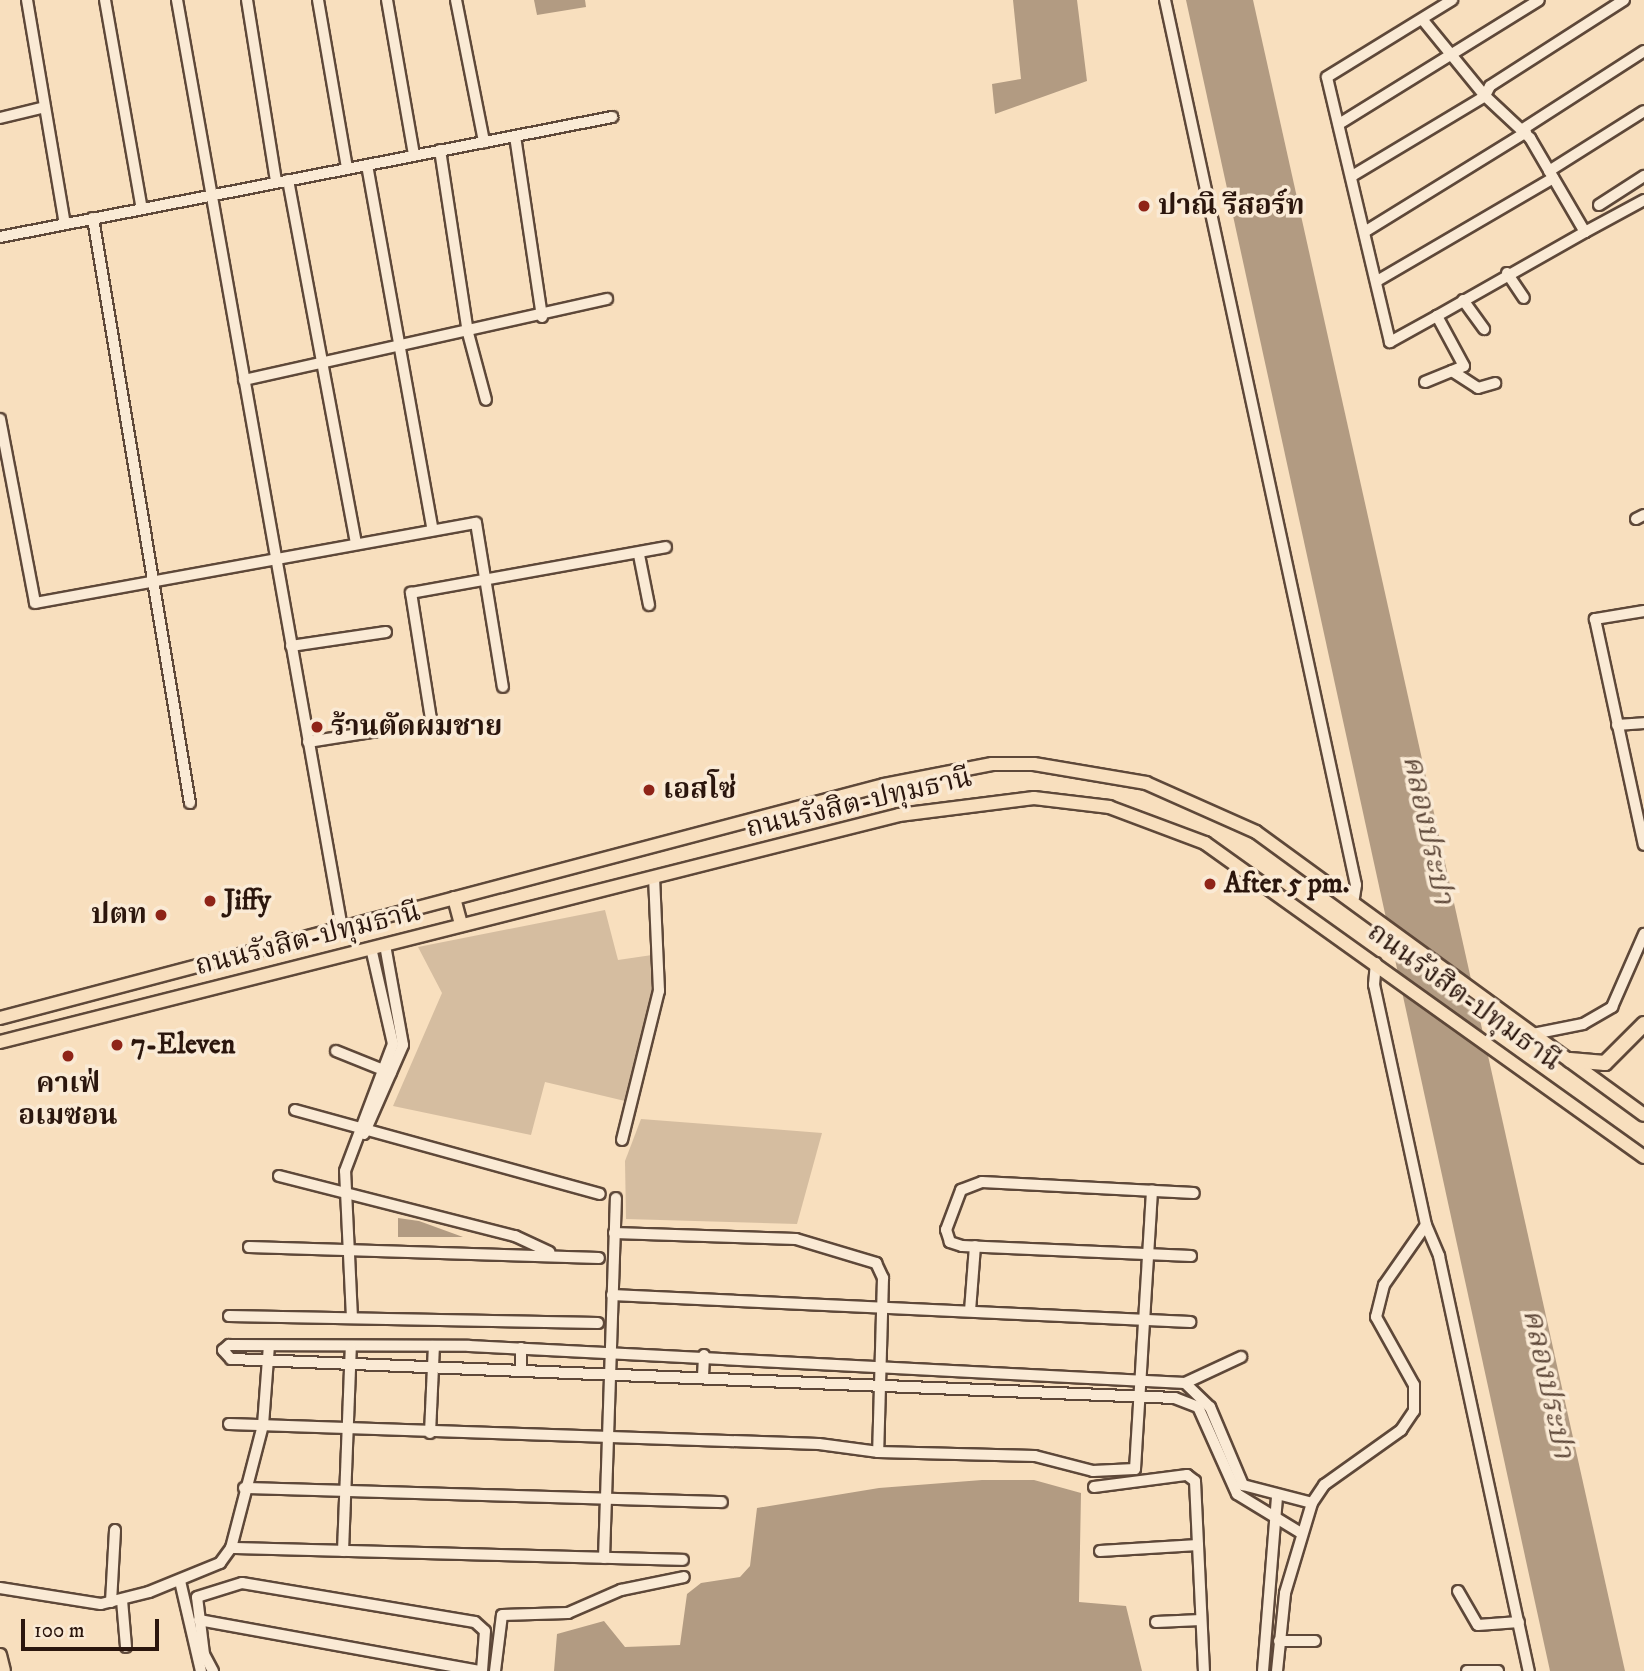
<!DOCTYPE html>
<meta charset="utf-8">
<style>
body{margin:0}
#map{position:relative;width:1644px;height:1671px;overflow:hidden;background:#f8dfbe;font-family:"IM FELL DW Pica","Noto Serif Thai",serif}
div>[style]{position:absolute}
.green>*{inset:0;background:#d5bda0}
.water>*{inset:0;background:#b29b82}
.roads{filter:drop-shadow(2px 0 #5e4839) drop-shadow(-2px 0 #5e4839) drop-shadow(0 2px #5e4839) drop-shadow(0 -2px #5e4839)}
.minor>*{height:10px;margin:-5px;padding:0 5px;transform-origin:5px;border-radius:5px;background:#faead5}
.major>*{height:12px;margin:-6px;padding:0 6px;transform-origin:6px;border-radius:6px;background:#f8dfbe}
.highway>*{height:14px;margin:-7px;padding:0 7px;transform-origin:7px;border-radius:7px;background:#f8dfbe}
.dots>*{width:19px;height:19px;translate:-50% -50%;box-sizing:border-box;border:4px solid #faead5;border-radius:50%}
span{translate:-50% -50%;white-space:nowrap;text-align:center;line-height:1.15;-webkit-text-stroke:7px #faead5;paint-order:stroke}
.poi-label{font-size:28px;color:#2b160d;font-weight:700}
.left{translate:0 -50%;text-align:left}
.right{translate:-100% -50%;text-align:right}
.street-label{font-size:28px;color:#2b160d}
.water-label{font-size:30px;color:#614b3c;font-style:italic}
.scale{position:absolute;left:21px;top:1619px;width:138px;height:32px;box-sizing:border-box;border:4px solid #2b160d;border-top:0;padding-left:9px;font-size:21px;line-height:24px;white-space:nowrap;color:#2b160d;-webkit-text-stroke:5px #faead5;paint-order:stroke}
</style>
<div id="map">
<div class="green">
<i style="clip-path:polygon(605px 910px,618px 960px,652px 955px,651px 1004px,625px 1101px,545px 1082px,531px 1135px,393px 1106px,442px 993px,418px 947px)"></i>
<i style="clip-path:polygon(641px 1119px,822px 1133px,797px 1224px,626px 1219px,625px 1161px)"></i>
</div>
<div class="water">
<i style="clip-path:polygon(534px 0,585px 0,586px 7px,537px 15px)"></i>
<i style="clip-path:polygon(1013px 0,1077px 0,1087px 81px,995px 114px,992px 84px,1021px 79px)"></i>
<i style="clip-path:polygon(1186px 0,1253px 0,1625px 1671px,1550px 1671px)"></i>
<i style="clip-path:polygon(398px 1218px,419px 1221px,463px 1237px,398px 1237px)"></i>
<i style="clip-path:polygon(982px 1480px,1034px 1480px,1081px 1493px,1079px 1602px,1126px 1606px,1142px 1671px,554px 1671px,557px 1634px,604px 1621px,625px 1647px,680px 1645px,687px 1594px,701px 1583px,740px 1577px,750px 1566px,757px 1508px,879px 1488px)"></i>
</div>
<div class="roads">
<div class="minor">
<i style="left:27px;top:0;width:227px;rotate:80.4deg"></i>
<i style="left:105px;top:0;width:212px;rotate:80deg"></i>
<i style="left:177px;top:0;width:943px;rotate:79.92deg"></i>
<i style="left:247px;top:0;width:184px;rotate:80.9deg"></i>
<i style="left:318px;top:0;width:170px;rotate:80.2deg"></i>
<i style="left:387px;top:0;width:157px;rotate:80.1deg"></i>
<i style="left:456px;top:0;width:145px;rotate:78.8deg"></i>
<i style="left:1165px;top:0;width:905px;rotate:77.82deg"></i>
<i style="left:1356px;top:885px;width:13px;rotate:99deg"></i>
<i style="left:1624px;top:0;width:159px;rotate:147.3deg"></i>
<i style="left:1490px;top:86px;width:11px;rotate:117deg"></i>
<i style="left:1485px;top:96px;width:62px;rotate:43deg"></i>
<i style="left:1530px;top:138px;width:109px;rotate:59.7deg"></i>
<i style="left:1585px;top:232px;width:67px;rotate:-28.5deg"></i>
<i style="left:0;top:118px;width:46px;rotate:-13.7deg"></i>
<i style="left:1339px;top:124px;width:235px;rotate:-31.8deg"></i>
<i style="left:1523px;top:129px;width:144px;rotate:-32.8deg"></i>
<i style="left:515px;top:136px;width:183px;rotate:81.5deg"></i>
<i style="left:440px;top:150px;width:185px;rotate:81.3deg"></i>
<i style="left:468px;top:333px;width:69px;rotate:75deg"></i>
<i style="left:367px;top:165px;width:371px;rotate:79.8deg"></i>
<i style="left:1549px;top:171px;width:112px;rotate:-32.3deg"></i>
<i style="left:1352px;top:176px;width:155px;rotate:-31deg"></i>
<i style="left:1485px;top:96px;width:99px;rotate:-129.3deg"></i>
<i style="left:288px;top:180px;width:370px;rotate:79.4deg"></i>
<i style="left:1599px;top:205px;width:54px;rotate:-32.8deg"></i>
<i style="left:93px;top:218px;width:593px;rotate:80.59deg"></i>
<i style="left:1366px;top:231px;width:188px;rotate:-31.7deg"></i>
<i style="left:0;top:237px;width:624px;rotate:-11.09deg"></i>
<i style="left:1507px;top:273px;width:30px;rotate:56deg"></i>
<i style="left:1377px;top:281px;width:204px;rotate:-30.3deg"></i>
<i style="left:1463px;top:300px;width:36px;rotate:54deg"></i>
<i style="left:1437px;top:316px;width:54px;rotate:151deg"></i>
<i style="left:1390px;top:342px;width:272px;rotate:-103.4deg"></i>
<i style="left:1327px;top:77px;width:147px;rotate:-31.6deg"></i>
<i style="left:1452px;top:371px;width:31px;rotate:33deg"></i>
<i style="left:1478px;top:388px;width:18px;rotate:-16deg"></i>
<i style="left:244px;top:380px;width:372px;rotate:-12.6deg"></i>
<i style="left:1425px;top:382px;width:42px;rotate:-22.3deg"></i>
<i style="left:1464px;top:366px;width:57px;rotate:-118.4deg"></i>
<i style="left:1437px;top:316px;width:170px;rotate:-29.6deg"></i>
<i style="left:0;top:419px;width:187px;rotate:79.2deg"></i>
<i style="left:35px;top:603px;width:448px;rotate:-10.3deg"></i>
<i style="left:476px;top:523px;width:166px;rotate:80.7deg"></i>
<i style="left:1636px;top:519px;width:9px;rotate:-27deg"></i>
<i style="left:639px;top:555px;width:51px;rotate:78.7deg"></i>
<i style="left:1644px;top:611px;width:50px;rotate:170.7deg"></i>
<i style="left:1595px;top:619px;width:231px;rotate:77.8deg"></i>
<i style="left:291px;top:646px;width:96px;rotate:-8.4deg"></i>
<i style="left:431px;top:719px;width:128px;rotate:-99deg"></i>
<i style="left:411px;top:593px;width:259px;rotate:-10.2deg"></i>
<i style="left:1617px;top:725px;width:27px;rotate:-4deg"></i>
<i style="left:308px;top:742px;width:77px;rotate:-9deg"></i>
<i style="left:1533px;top:1034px;width:51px;rotate:-11.3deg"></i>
<i style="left:1583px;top:1024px;width:34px;rotate:-30deg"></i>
<i style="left:1612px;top:1007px;width:80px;rotate:-66.3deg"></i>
<i style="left:336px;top:1051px;width:59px;rotate:21.8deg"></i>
<i style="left:295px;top:1110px;width:316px;rotate:15.4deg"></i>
<i style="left:364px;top:1134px;width:97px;rotate:-66.3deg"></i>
<i style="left:403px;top:1045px;width:102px;rotate:-100.2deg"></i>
<i style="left:622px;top:1140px;width:154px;rotate:-76.1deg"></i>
<i style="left:659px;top:991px;width:114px;rotate:-92.5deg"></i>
<i style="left:279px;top:1176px;width:244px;rotate:14.3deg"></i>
<i style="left:515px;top:1236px;width:38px;rotate:25deg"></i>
<i style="left:1426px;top:1225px;width:34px;rotate:67deg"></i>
<i style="left:1439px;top:1256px;width:425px;rotate:77.8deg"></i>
<i style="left:614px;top:1233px;width:182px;rotate:1.9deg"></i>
<i style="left:796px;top:1239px;width:84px;rotate:16.7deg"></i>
<i style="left:876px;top:1263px;width:17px;rotate:65deg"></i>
<i style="left:883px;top:1278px;width:174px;rotate:91.6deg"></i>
<i style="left:249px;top:1247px;width:350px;rotate:1.8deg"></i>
<i style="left:1191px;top:1256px;width:229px;rotate:-177.5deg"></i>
<i style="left:962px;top:1246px;width:13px;rotate:-162deg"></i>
<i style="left:950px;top:1242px;width:13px;rotate:-108deg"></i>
<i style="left:946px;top:1230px;width:43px;rotate:-69.4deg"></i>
<i style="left:961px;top:1190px;width:22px;rotate:-21deg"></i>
<i style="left:982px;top:1182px;width:212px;rotate:3deg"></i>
<i style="left:612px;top:1295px;width:579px;rotate:2.67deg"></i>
<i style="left:970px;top:1311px;width:65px;rotate:-85.6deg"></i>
<i style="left:229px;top:1316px;width:369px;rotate:1.1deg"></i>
<i style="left:352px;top:1318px;width:147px;rotate:-92.7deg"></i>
<i style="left:345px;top:1171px;width:136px;rotate:-69.3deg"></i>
<i style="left:393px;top:1044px;width:98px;rotate:-102.9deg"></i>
<i style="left:521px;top:1370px;width:22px;rotate:-90deg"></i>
<i style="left:703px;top:1376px;width:21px;rotate:-87deg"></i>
<i style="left:1185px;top:1383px;width:62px;rotate:-24.9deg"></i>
<i style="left:229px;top:1424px;width:590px;rotate:1.94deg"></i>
<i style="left:819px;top:1444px;width:60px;rotate:7.7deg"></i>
<i style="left:878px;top:1452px;width:157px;rotate:1.5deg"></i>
<i style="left:1035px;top:1456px;width:60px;rotate:14.5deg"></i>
<i style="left:1093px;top:1471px;width:42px;rotate:-2.7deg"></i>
<i style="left:1135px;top:1469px;width:279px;rotate:-86.5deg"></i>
<i style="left:430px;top:1433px;width:87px;rotate:-87.4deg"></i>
<i style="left:1094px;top:1487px;width:94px;rotate:-7.4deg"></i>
<i style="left:1187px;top:1475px;width:10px;rotate:37deg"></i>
<i style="left:1195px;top:1481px;width:190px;rotate:87.3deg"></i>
<i style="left:244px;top:1488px;width:478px;rotate:1.7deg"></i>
<i style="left:1301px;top:1533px;width:75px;rotate:-148.6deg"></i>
<i style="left:1237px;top:1494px;width:95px;rotate:-114.1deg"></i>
<i style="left:1198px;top:1407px;width:25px;rotate:-159deg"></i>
<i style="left:1175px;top:1398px;width:945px;rotate:-177.63deg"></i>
<i style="left:231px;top:1359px;width:12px;rotate:-132deg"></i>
<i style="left:223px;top:1350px;width:8px;rotate:-40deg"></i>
<i style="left:229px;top:1345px;width:240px;rotate:0.2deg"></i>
<i style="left:469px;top:1346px;width:717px;rotate:2.96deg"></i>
<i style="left:1185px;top:1383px;width:35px;rotate:44deg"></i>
<i style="left:1210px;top:1407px;width:85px;rotate:67.1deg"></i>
<i style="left:1243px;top:1485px;width:71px;rotate:14.6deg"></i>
<i style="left:231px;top:1548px;width:452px;rotate:1.5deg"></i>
<i style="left:343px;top:1551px;width:204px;rotate:-87.8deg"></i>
<i style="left:1100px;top:1551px;width:98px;rotate:-3.5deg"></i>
<i style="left:604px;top:1558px;width:360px;rotate:-88.1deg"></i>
<i style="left:180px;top:1581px;width:92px;rotate:76.9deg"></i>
<i style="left:0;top:1588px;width:102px;rotate:9deg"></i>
<i style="left:101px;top:1604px;width:49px;rotate:-14deg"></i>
<i style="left:149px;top:1592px;width:77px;rotate:-22.2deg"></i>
<i style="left:220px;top:1563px;width:19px;rotate:-54deg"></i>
<i style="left:231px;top:1548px;width:127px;rotate:-75.4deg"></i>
<i style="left:263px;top:1425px;width:79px;rotate:-85.7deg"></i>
<i style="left:1458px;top:1591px;width:39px;rotate:60deg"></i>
<i style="left:1478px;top:1625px;width:41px;rotate:-4.2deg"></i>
<i style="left:122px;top:1600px;width:47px;rotate:85.1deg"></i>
<i style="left:111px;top:1602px;width:72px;rotate:-86.8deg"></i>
<i style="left:199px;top:1620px;width:285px;rotate:10.3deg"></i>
<i style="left:1156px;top:1622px;width:45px;rotate:-2.5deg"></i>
<i style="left:1279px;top:1641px;width:36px"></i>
<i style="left:213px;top:1671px;width:19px;rotate:-118deg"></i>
<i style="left:204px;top:1654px;width:57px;rotate:-97deg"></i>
<i style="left:197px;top:1597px;width:47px;rotate:-17.3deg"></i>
<i style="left:242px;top:1583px;width:236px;rotate:9.5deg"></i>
<i style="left:475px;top:1622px;width:13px;rotate:42deg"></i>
<i style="left:485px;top:1631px;width:40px;rotate:94.3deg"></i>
<i style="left:495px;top:1671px;width:56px;rotate:-82.9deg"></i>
<i style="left:502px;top:1615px;width:66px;rotate:-1.7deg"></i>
<i style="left:568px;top:1613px;width:58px;rotate:-23.5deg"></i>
<i style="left:621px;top:1590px;width:64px;rotate:-11.7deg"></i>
<i style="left:1263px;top:1671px;width:174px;rotate:-85.4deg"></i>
<i style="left:1277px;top:1671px;width:78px;rotate:-84.1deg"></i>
<i style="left:1285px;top:1593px;width:94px;rotate:-73.3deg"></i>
<i style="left:1312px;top:1503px;width:22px;rotate:-56deg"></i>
<i style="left:1324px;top:1485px;width:95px;rotate:-35.5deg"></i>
<i style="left:1401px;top:1430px;width:23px;rotate:-56deg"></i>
<i style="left:1414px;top:1411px;width:26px;rotate:-90deg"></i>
<i style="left:1414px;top:1385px;width:78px;rotate:-119.2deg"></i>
<i style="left:1376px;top:1317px;width:33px;rotate:-76deg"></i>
<i style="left:1384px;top:1285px;width:73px;rotate:-55deg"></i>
<i style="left:1426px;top:1225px;width:246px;rotate:-102.2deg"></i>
<i style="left:1374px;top:985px;width:22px;rotate:-85deg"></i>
<i style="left:1467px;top:1671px;width:31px"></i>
</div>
<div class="major">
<i style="left:454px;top:898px;width:28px;rotate:75deg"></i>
<i style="left:0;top:1018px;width:914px;rotate:-14.77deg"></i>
<i style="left:884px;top:785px;width:110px;rotate:-11deg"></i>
<i style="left:992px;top:764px;width:42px"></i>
<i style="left:1034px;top:764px;width:114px;rotate:9.6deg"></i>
<i style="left:1146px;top:783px;width:120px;rotate:24deg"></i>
<i style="left:1256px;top:832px;width:480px;rotate:36.1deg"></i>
<i style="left:0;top:1042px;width:927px;rotate:-14.17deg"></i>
<i style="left:899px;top:815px;width:136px;rotate:-7.2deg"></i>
<i style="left:1034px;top:798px;width:76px;rotate:6.8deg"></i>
<i style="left:1109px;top:807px;width:103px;rotate:20.6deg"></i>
<i style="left:1205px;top:843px;width:540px;rotate:35.57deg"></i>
<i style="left:0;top:1655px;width:16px;rotate:76deg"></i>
</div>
<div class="highway">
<i style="left:1570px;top:1060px;width:35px;rotate:5deg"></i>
<i style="left:1605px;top:1063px;width:55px;rotate:-45deg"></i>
</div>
</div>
<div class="dots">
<i style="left:1144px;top:206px;background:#8f2418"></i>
<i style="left:317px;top:727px;background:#8f2418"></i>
<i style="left:649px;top:790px;background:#8f2418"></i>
<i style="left:1210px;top:884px;background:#8f2418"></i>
<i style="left:210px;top:901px;background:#8f2418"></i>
<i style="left:161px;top:915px;background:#8f2418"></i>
<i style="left:117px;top:1045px;background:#8f2418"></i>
<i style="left:68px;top:1056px;background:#8f2418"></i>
</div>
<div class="poi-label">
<span class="left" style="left:1158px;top:206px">ปาณิ รีสอร์ท</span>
<span class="left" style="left:331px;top:727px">ร้านตัดผมชาย</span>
<span class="left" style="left:663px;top:790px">เอสโซ่</span>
<span class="left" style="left:1224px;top:884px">After 5 pm.</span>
<span class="left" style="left:224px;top:901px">Jiffy</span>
<span class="right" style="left:147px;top:915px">ปตท</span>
<span class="left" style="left:131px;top:1045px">7-Eleven</span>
<span style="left:68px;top:1100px">คาเฟ่<br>อเมซอน</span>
</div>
<div class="street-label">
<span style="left:859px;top:803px;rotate:-13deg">ถนนรังสิต-ปทุมธานี</span>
<span style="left:308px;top:939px;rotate:-14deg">ถนนรังสิต-ปทุมธานี</span>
<span style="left:1464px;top:997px;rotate:36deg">ถนนรังสิต-ปทุมธานี</span>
</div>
<div class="water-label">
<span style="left:1427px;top:830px;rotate:78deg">คลองประปา</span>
<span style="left:1547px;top:1384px;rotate:78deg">คลองประปา</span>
</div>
<div class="scale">100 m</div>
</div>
